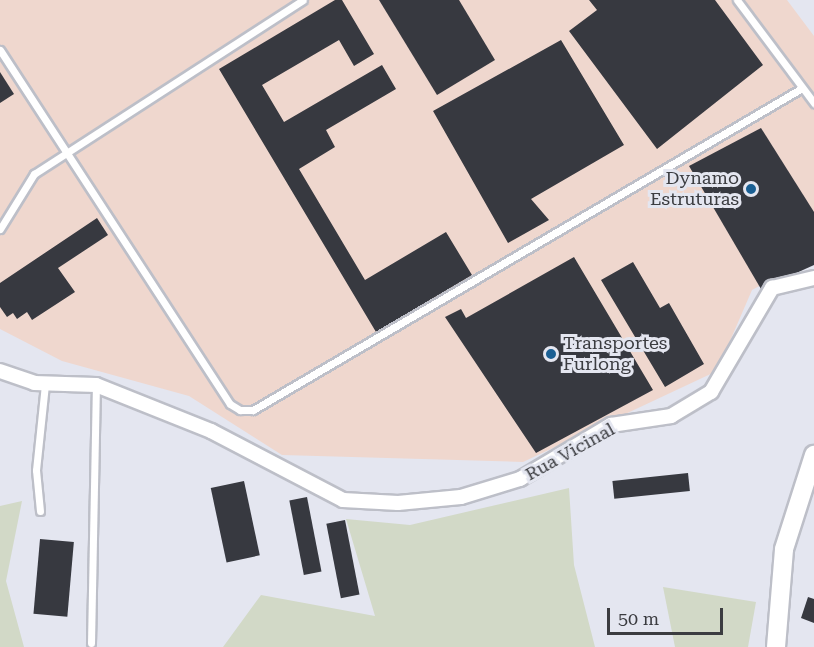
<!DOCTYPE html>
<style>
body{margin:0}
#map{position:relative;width:814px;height:647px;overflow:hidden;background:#e4e6f0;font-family:"Roboto Serif",serif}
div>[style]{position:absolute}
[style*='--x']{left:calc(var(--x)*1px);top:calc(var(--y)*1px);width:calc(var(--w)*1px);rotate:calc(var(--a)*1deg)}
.industrial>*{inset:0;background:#efd7ce}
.green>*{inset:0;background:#d2d9c7}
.building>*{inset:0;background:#373940;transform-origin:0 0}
.roads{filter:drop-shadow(2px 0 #bdbfc8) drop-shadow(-2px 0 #bdbfc8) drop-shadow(0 2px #bdbfc8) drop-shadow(0 -2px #bdbfc8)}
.service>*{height:7px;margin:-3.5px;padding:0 3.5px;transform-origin:3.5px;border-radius:3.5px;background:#fff}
.minor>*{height:14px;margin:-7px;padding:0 7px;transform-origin:7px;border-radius:7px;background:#fff}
.tertiary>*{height:18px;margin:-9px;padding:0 9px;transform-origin:9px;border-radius:9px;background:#fff}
.dots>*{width:16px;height:16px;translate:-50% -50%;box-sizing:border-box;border:3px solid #e4e6f0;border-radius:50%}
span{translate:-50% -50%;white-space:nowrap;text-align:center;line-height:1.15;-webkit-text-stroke:6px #e4e6f0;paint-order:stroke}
.poi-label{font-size:18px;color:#3b3c40}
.right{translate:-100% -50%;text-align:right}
.left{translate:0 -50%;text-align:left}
.street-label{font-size:18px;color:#3b3c40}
.scale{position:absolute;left:607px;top:608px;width:116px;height:27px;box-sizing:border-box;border:3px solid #3b3c40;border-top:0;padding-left:8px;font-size:18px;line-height:21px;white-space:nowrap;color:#3b3c40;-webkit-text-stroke:4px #e4e6f0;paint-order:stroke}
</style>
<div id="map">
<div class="industrial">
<i style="clip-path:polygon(0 0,787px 0,814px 36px,814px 264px,800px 264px,752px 290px,717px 371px,523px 462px,282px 455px,189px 396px,62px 361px,0 329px)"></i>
</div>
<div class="green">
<i style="clip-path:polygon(569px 488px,574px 565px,595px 647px,223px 647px,261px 595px,375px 616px,346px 519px,410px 525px)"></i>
<i style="clip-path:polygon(22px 501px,6px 581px,24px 647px,0 647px,0 506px)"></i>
<i style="clip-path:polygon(663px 587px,756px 602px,748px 647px,675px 647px)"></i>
</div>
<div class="building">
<i style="clip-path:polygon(335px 0,342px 0,374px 54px,354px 66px,339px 40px,262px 85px,284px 122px,382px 65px,396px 89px,326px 130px,335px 147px,299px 169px,365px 280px,446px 232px,472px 275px,376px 332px,219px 69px)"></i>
<i style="clip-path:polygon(379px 0,459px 0,495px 60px,437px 95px)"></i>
<i style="clip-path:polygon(589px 0,715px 0,763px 65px,657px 149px,569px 31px,597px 10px)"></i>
<i style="clip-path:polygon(561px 40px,624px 145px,531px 199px,549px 220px,508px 243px,433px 111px)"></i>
<i style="clip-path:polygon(0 72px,14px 94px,0 103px)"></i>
<i style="clip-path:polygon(761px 128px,814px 212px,814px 265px,761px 289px,689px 166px)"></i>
<i style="clip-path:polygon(97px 218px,108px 235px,58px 268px,75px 292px,32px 320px,27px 312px,17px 319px,13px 313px,7px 317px,0 307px,0 283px)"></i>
<i style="clip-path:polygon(574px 257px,653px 390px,536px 453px,445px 317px,461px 309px,466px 318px)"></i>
<i style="clip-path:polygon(633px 262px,660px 308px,669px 303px,704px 364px,665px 387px,601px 280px)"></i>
<i style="left:688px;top:473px;width:18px;height:76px;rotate:84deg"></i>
<i style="left:244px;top:481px;width:76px;height:34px;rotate:78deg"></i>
<i style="left:307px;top:497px;width:76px;height:18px;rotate:79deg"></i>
<i style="left:345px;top:520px;width:76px;height:19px;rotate:79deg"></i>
<i style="left:40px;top:539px;width:34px;height:75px;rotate:5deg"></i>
<i style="clip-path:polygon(808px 597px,814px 599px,814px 623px,801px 618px)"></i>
</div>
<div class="roads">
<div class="service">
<i style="--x:737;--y:0;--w:129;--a:53.2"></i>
<i style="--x:0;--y:50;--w:422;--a:57"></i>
<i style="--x:230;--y:404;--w:12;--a:31"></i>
<i style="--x:240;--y:410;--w:13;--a:0"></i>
<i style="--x:253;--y:410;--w:636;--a:-30.39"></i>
<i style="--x:0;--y:229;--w:65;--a:-58.3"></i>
<i style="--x:34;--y:174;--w:320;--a:-32.9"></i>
<i style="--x:40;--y:511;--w:41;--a:-95.6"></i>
<i style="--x:36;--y:470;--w:86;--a:-84"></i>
<i style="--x:91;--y:643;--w:258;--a:-88.9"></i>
</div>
<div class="minor">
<i style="--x:0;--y:371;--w:36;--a:19"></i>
<i style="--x:34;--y:383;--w:62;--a:1.8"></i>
<i style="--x:96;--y:385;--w:124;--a:21.8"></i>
<i style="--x:211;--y:431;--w:149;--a:27.6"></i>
<i style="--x:343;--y:500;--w:55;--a:3.1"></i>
<i style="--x:398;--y:503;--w:63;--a:-5.4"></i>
<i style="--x:461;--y:497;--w:62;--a:-17"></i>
<i style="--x:520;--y:479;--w:106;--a:-30.7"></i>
<i style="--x:611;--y:425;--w:61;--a:-8.5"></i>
<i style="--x:671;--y:416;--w:47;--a:-31"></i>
<i style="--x:711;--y:392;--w:121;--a:-59.6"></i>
<i style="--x:772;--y:288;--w:43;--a:-13.4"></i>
</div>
<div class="tertiary">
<i style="--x:776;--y:647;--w:98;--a:-85.3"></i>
<i style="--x:784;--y:549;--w:99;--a:-72.3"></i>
</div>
</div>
<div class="dots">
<i style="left:751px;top:189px;background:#1a5f93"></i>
<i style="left:551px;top:354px;background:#1a5f93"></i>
</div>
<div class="poi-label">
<span class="right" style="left:739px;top:189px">Dynamo<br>Estruturas</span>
<span class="left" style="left:563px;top:354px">Transportes<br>Furlong</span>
</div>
<div class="street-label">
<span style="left:570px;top:452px;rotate:-29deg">Rua Vicinal</span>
</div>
<div class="scale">50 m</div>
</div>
